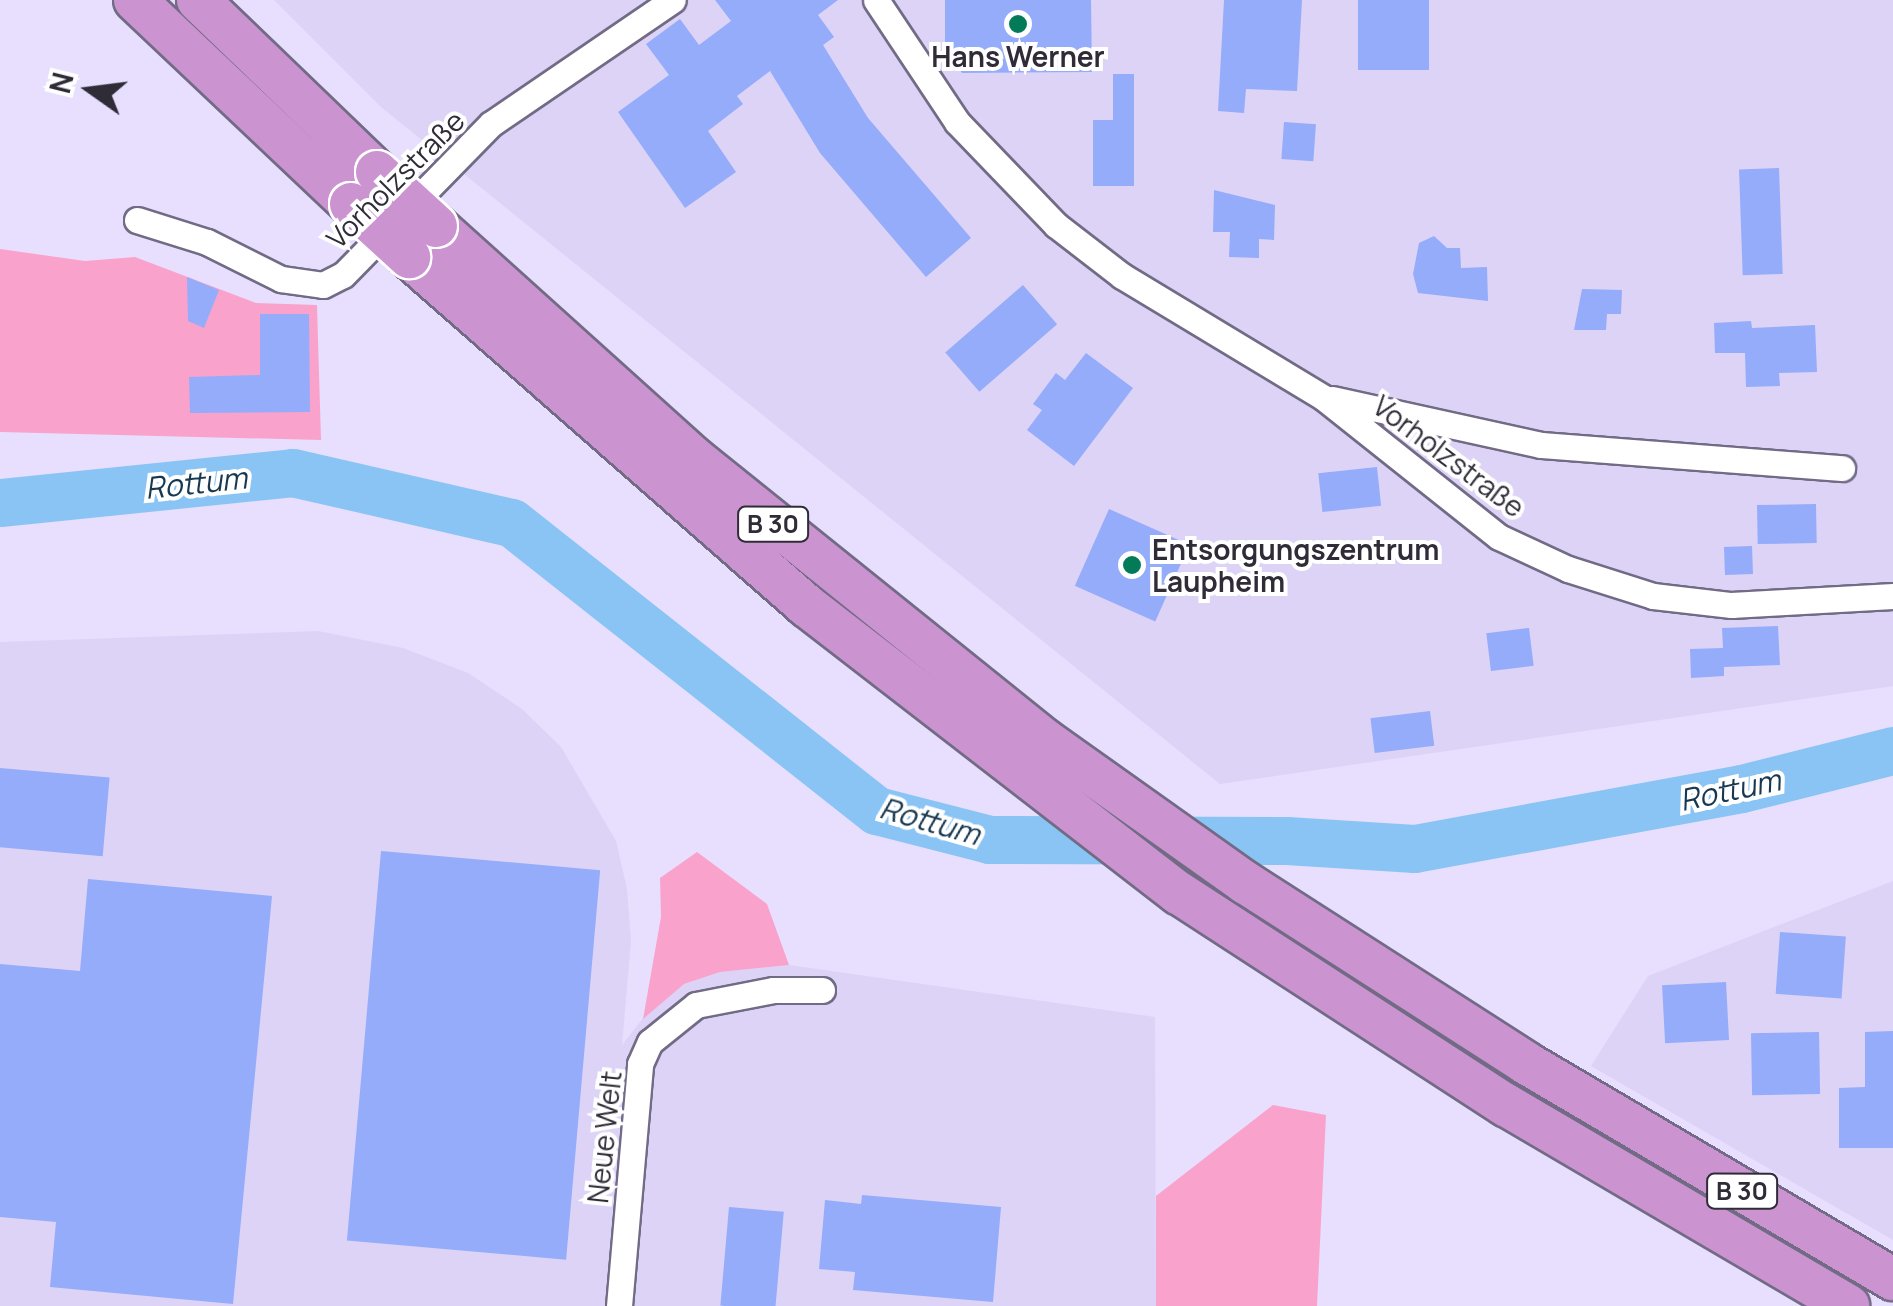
<!DOCTYPE html>
<meta charset="utf-8">
<style>
body{margin:0}
#map{position:relative;width:1893px;height:1306px;overflow:hidden;background:#e7dffd;font-family:Manrope,sans-serif}
div>[style]{position:absolute}
[style*='--x']{left:calc(var(--x)*1px);top:calc(var(--y)*1px);width:calc(var(--w)*1px);rotate:calc(var(--a)*1deg)}
.built>*{inset:0;background:#dcd3f7}
.green>*{inset:0;background:#f9a3cc}
.river>*{height:48px;margin:-24px;padding:0 24px;transform-origin:24px;border-radius:24px;background:#89c4f5}
.building>*{inset:0;background:#94acfa;transform-origin:0 0}
.roads{filter:drop-shadow(2px 0 #726b85) drop-shadow(-2px 0 #726b85) drop-shadow(0 2px #726b85) drop-shadow(0 -2px #726b85)}
.street>*{height:25px;margin:-12.5px;padding:0 12.5px;transform-origin:12.5px;border-radius:12.5px;background:#fff}
.highway>*{height:42px;margin:-21px;padding:0 21px;transform-origin:21px;border-radius:21px;background:#cb94d1}
.bridges{filter:drop-shadow(2px 0 #fff) drop-shadow(-2px 0 #fff) drop-shadow(0 2px #fff) drop-shadow(0 -2px #fff)}
.highway-bridge>*{height:42px;margin:-21px;padding:0 21px;transform-origin:21px;border-radius:21px;background:#cb94d1}
.dots>*{width:28px;height:28px;translate:-50% -50%;box-sizing:border-box;border:5px solid #fff;border-radius:50%}
span{translate:-50% -50%;white-space:nowrap;text-align:center;line-height:1.15;-webkit-text-stroke:8px #fff;paint-order:stroke}
.shield-label span{padding:2px 8px;background:#fff;border:2px solid;border-radius:8px;-webkit-text-stroke-width:0}
.shield-label{font-size:25px;color:#2f2c38;font-weight:700}
.poi-label{font-size:28px;color:#2f2c38;font-weight:700}
.left{translate:0 -50%;text-align:left}
.street-label{font-size:28px;color:#2f2c38}
.water-label{font-size:30px;color:#183851;font-style:italic}
.north{position:absolute;left:40px;top:40px;width:100px;height:100px;-webkit-text-stroke:8px #fff;paint-order:stroke;rotate:284deg;font-size:28px;font-weight:700;line-height:40px;text-align:center;color:#2f2c38}
.north::after{content:'';display:block;margin:auto;width:35px;height:45px;background:#2f2c38;clip-path:polygon(50% 0,100% 100%,50% 72%,0 100%)}
</style>
<div id="map">
<div class="built">
<i style="clip-path:polygon(274px 0,1893px 0,1893px 686px,1220px 784px,381px 107px)"></i>
<i style="clip-path:polygon(318px 631px,403px 648px,468px 673px,522px 709px,561px 747px,616px 841px,627px 889px,631px 941px,622px 1045px,655px 1003px,684px 984px,720px 972px,789px 965px,1155px 1017px,1156px 1306px,0 1306px,0 642px)"></i>
<i style="clip-path:polygon(1893px 881px,1893px 1240px,1591px 1066px,1648px 976px)"></i>
</div>
<div class="green">
<i style="clip-path:polygon(0 249px,85px 261px,135px 257px,256px 303px,317px 305px,321px 440px,0 432px)"></i>
<i style="clip-path:polygon(697px 852px,767px 904px,789px 965px,720px 972px,684px 984px,643px 1019px,661px 917px,660px 878px)"></i>
<i style="clip-path:polygon(1273px 1105px,1326px 1115px,1317px 1306px,1156px 1306px,1156px 1196px)"></i>
</div>
<div class="river">
<i style="--x:0;--y:503;--w:295;--a:-5.8"></i>
<i style="--x:293;--y:473;--w:225;--a:12.9"></i>
<i style="--x:512;--y:523;--w:465;--a:38.3"></i>
<i style="--x:877;--y:811;--w:117;--a:14.4"></i>
<i style="--x:990;--y:840;--w:297;--a:0.2"></i>
<i style="--x:1287;--y:841;--w:128;--a:3.6"></i>
<i style="--x:1415;--y:849;--w:332;--a:-10.4"></i>
<i style="--x:1742;--y:789;--w:156;--a:-14.1"></i>
</div>
<div class="building">
<i style="clip-path:polygon(715px 0,838px 0,818px 15px,834px 37px,823px 45px,868px 118px,971px 238px,926px 277px,820px 153px,770px 71px,737px 96px,743px 104px,708px 131px,736px 172px,685px 208px,618px 112px,669px 75px,646px 44px,680px 19px,699px 45px,731px 21px)"></i>
<i style="clip-path:polygon(945px 0,1091px 0,1092px 72px,962px 73px,945px 47px)"></i>
<i style="clip-path:polygon(1224px 0,1302px 0,1297px 91px,1246px 89px,1244px 113px,1218px 111px)"></i>
<i style="left:1358px;top:0;width:71px;height:70px"></i>
<i style="clip-path:polygon(1113px 74px,1134px 74px,1134px 186px,1093px 186px,1093px 120px,1113px 120px)"></i>
<i style="left:1284px;top:122px;width:32px;height:37px;rotate:4deg"></i>
<i style="left:1779px;top:168px;width:106px;height:40px;rotate:88deg"></i>
<i style="clip-path:polygon(1214px 190px,1275px 205px,1274px 240px,1259px 239px,1259px 258px,1229px 257px,1230px 232px,1213px 232px)"></i>
<i style="clip-path:polygon(1434px 236px,1447px 248px,1460px 248px,1461px 268px,1487px 267px,1488px 301px,1418px 293px,1413px 274px,1419px 243px)"></i>
<i style="clip-path:polygon(187px 277px,219px 290px,204px 328px,188px 321px)"></i>
<i style="left:1023px;top:285px;width:52px;height:103px;rotate:49deg"></i>
<i style="clip-path:polygon(1582px 289px,1622px 290px,1621px 314px,1607px 314px,1606px 330px,1574px 330px)"></i>
<i style="clip-path:polygon(260px 314px,309px 314px,310px 412px,190px 413px,189px 377px,260px 375px)"></i>
<i style="clip-path:polygon(1751px 321px,1752px 328px,1815px 325px,1817px 372px,1779px 373px,1780px 386px,1746px 387px,1745px 353px,1715px 353px,1714px 323px)"></i>
<i style="clip-path:polygon(1086px 353px,1133px 388px,1074px 466px,1027px 430px,1042px 410px,1033px 404px,1056px 373px,1065px 380px)"></i>
<i style="left:1377px;top:467px;width:39px;height:59px;rotate:84deg"></i>
<i style="left:1816px;top:504px;width:39px;height:59px;rotate:89deg"></i>
<i style="left:1109px;top:509px;width:88px;height:84px;rotate:24deg"></i>
<i style="left:1752px;top:546px;width:28px;height:28px;rotate:88deg"></i>
<i style="clip-path:polygon(1778px 626px,1780px 665px,1724px 667px,1724px 676px,1691px 678px,1690px 649px,1723px 648px,1722px 628px)"></i>
<i style="left:1529px;top:628px;width:38px;height:43px;rotate:83deg"></i>
<i style="left:1430px;top:711px;width:35px;height:60px;rotate:83deg"></i>
<i style="left:0;top:768px;width:110px;height:79px;rotate:5deg"></i>
<i style="left:381px;top:851px;width:220px;height:391px;rotate:5deg"></i>
<i style="clip-path:polygon(88px 879px,272px 896px,233px 1304px,50px 1287px,56px 1222px,0 1217px,0 964px,80px 971px)"></i>
<i style="left:1780px;top:932px;width:66px;height:62px;rotate:4deg"></i>
<i style="left:1726px;top:982px;width:58px;height:64px;rotate:87deg"></i>
<i style="clip-path:polygon(1893px 1031px,1893px 1148px,1839px 1148px,1839px 1088px,1865px 1087px,1865px 1032px)"></i>
<i style="left:1819px;top:1032px;width:62px;height:68px;rotate:89deg"></i>
<i style="clip-path:polygon(862px 1195px,1001px 1207px,993px 1302px,853px 1290px,855px 1272px,819px 1269px,825px 1200px,861px 1204px)"></i>
<i style="left:729px;top:1207px;width:55px;height:99px;rotate:5deg"></i>
</div>
<div class="roads">
<div class="street">
<i style="--x:876;--y:0;--w:146;--a:56.4"></i>
<i style="--x:957;--y:122;--w:143;--a:46.1"></i>
<i style="--x:1056;--y:225;--w:83;--a:37.7"></i>
<i style="--x:1122;--y:276;--w:236;--a:31.1"></i>
<i style="--x:1324;--y:398;--w:223;--a:38.5"></i>
<i style="--x:1499;--y:537;--w:76;--a:24.9"></i>
<i style="--x:1568;--y:569;--w:89;--a:17.6"></i>
<i style="--x:1653;--y:596;--w:79;--a:6.6"></i>
<i style="--x:1731;--y:605;--w:162;--a:-3.2"></i>
<i style="--x:137;--y:220;--w:73;--a:17.4"></i>
<i style="--x:207;--y:242;--w:83;--a:26.6"></i>
<i style="--x:281;--y:279;--w:42;--a:8.1"></i>
<i style="--x:323;--y:285;--w:22;--a:-27"></i>
<i style="--x:343;--y:275;--w:211;--a:-45.6"></i>
<i style="--x:491;--y:124;--w:220;--a:-34.3"></i>
<i style="--x:1332;--y:399;--w:214;--a:12.4"></i>
<i style="--x:1541;--y:445;--w:302;--a:4.4"></i>
<i style="--x:619;--y:1306;--w:243;--a:-85"></i>
<i style="--x:640;--y:1064;--w:24;--a:-66"></i>
<i style="--x:650;--y:1042;--w:59;--a:-38.8"></i>
<i style="--x:696;--y:1005;--w:78;--a:-11"></i>
<i style="--x:773;--y:990;--w:49;--a:0"></i>
</div>
<div class="highway">
<i style="--x:135;--y:0;--w:297;--a:43.4"></i>
<i style="--x:198;--y:0;--w:248;--a:43.9"></i>
<i style="--x:436;--y:226;--w:348;--a:42"></i>
<i style="--x:695;--y:459;--w:450;--a:38.8"></i>
<i style="--x:1046;--y:741;--w:245;--a:35.4"></i>
<i style="--x:1246;--y:883;--w:333;--a:32.7"></i>
<i style="--x:1526;--y:1063;--w:426;--a:30.5"></i>
<i style="--x:409;--y:257;--w:529;--a:41.25"></i>
<i style="--x:807;--y:606;--w:470;--a:37.7"></i>
<i style="--x:1179;--y:893;--w:390;--a:33"></i>
<i style="--x:1506;--y:1105;--w:397;--a:30.4"></i>
</div>
</div>
<div class="bridges">
<div class="highway-bridge">
<i style="--x:377;--y:172;--w:80;--a:42.5"></i>
<i style="--x:351;--y:204;--w:79;--a:42.4"></i>
</div>
</div>
<div class="dots">
<i style="left:1018px;top:24px;background:#047b58"></i>
<i style="left:1132px;top:565px;background:#047b58"></i>
</div>
<div class="shield-label">
<span style="left:773px;top:524px">B 30</span>
<span style="left:1742px;top:1191px">B 30</span>
</div>
<div class="poi-label">
<span style="left:1018px;top:56px">Hans Werner</span>
<span class="left" style="left:1152px;top:565px">Entsorgungszentrum<br>Laupheim</span>
</div>
<div class="street-label">
<span style="left:395px;top:179px;rotate:-45deg">Vorholzstraße</span>
<span style="left:1449px;top:456px;rotate:37deg">Vorholzstraße</span>
<span style="left:604px;top:1137px;rotate:-84deg">Neue Welt</span>
</div>
<div class="water-label">
<span style="left:196px;top:483px;rotate:-6deg">Rottum</span>
<span style="left:1730px;top:790px;rotate:-12deg">Rottum</span>
<span style="left:930px;top:821px;rotate:16deg">Rottum</span>
</div>
<div class="north">N</div>
</div>
